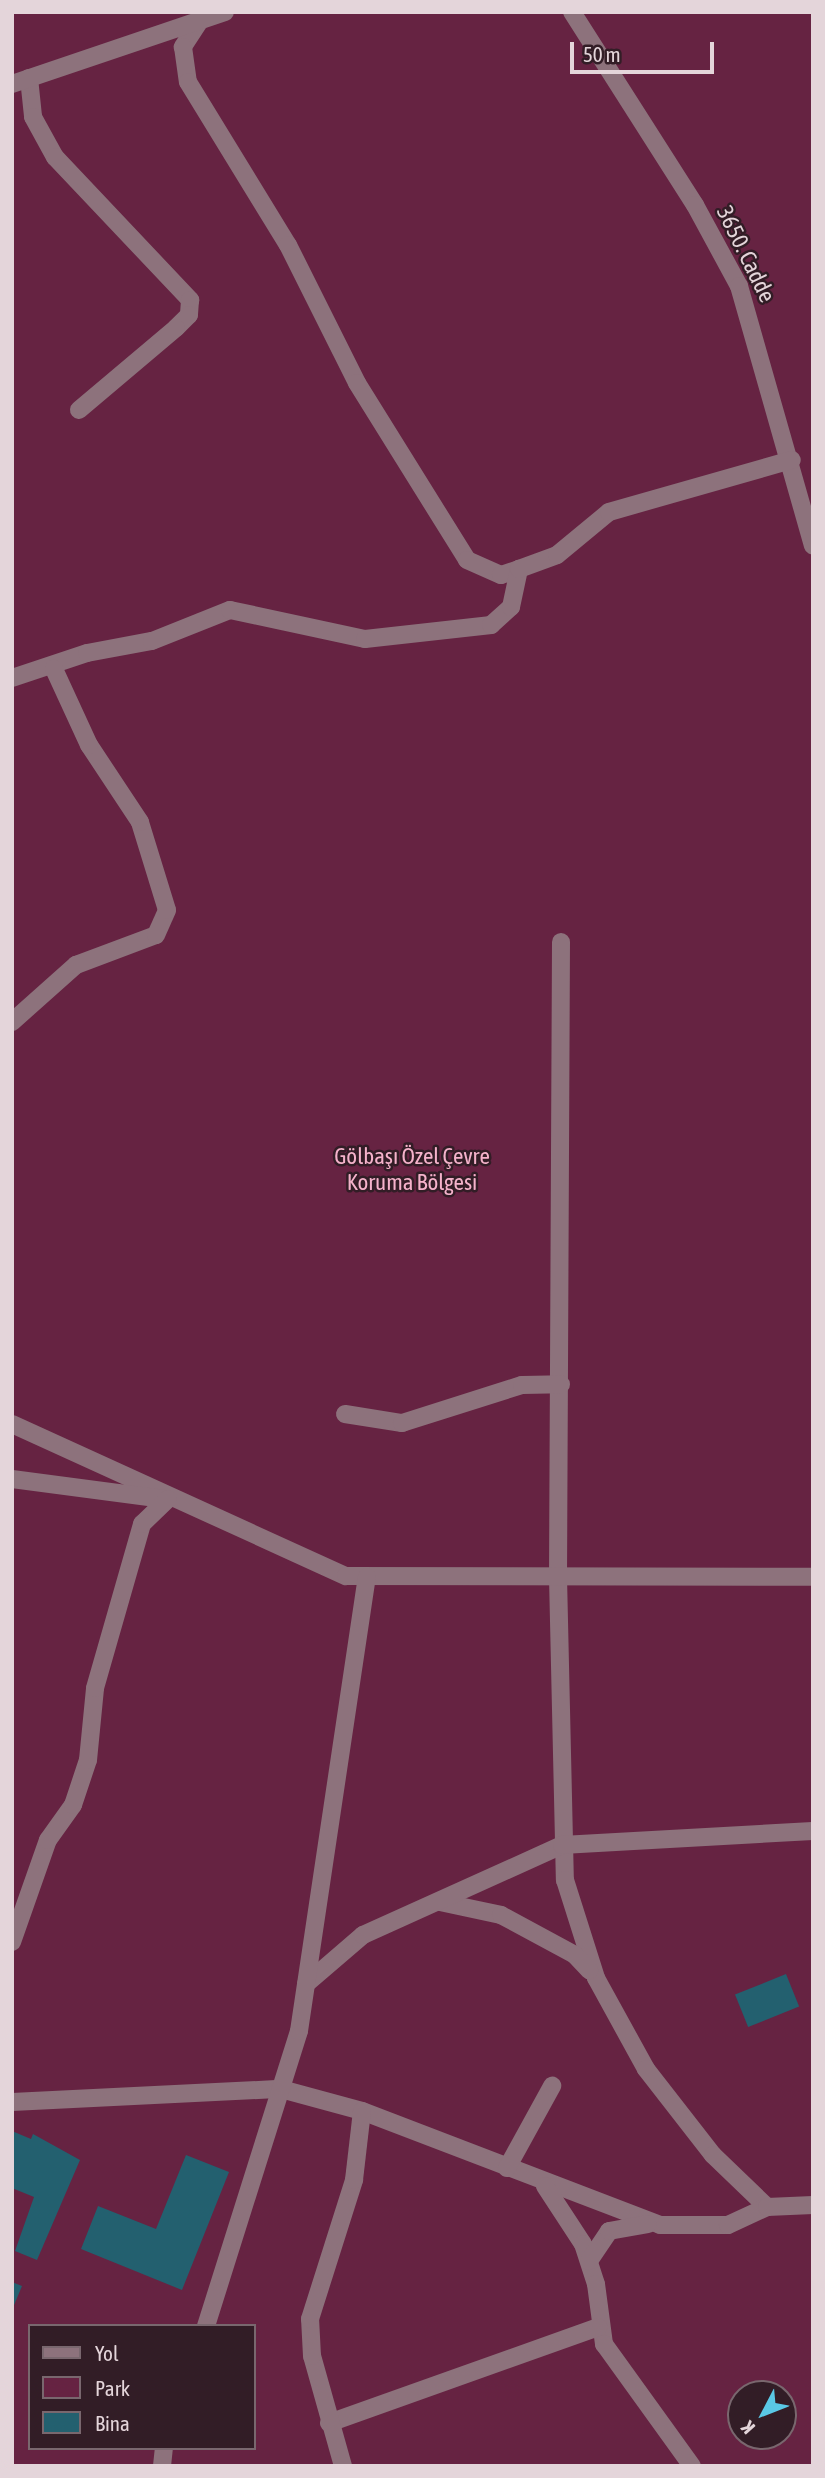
<!DOCTYPE html>
<meta charset="utf-8">
<style>
body{margin:0}
#map{position:relative;width:825px;height:2478px;overflow:hidden;background:#3d2730;font-family:"Asap Condensed",sans-serif}
div>[style]{position:absolute}
[style*='--x']{left:calc(var(--x)*1px);top:calc(var(--y)*1px);width:calc(var(--w)*1px);rotate:calc(var(--a)*1deg)}
.green>*{inset:0;background:#662342}
.building>*{inset:0;background:#23606f;transform-origin:0 0}
.minor>*{height:18px;margin:-9px;padding:0 9px;transform-origin:9px;border-radius:9px;background:#8d727c}
span{translate:-50% -50%;white-space:nowrap;text-align:center;line-height:1.15;-webkit-text-stroke:5px #321d26;paint-order:stroke}
.street-label{font-size:23px;color:#e4d5da}
.park-label{font-size:23px;color:#f5b2cb}
.frame{position:absolute;inset:0;border:14px solid #e4d5da;pointer-events:none}
.legend{position:absolute;left:28px;top:2324px;width:228px;height:126px;box-sizing:border-box;background:#321d26;border:2px solid #79676e;margin:0;padding:9px 12px;list-style:none;font-size:21px;color:#e4d5da}
.legend li{display:flex;align-items:center;gap:14px;height:35px}
.legend b{width:35px;border:2px solid #79676e}
.north{position:absolute;left:727px;top:2380px;width:70px;height:70px;box-sizing:border-box;background:#321d26;border:2px solid #79676e;border-radius:50%;rotate:228deg;font-size:19px;font-weight:700;line-height:28px;text-align:center;color:#e4d5da}
.north::after{content:'';display:block;margin:auto;width:24px;height:32px;background:#5ac8e5;clip-path:polygon(50% 0,100% 100%,50% 72%,0 100%)}
.scale{position:absolute;left:570px;top:42px;width:144px;height:32px;box-sizing:border-box;border:4px solid #e4d5da;border-top:0;padding-left:9px;font-size:21px;line-height:24px;white-space:nowrap;color:#e4d5da;-webkit-text-stroke:5px #321d26;paint-order:stroke}
</style>
<div id="map">
<div class="green">
<i style="clip-path:polygon(evenodd,12px 12px,813px 12px,813px 2466px,12px 2466px,12px 12px,30px 2326px,254px 2326px,254px 2448px,30px 2448px,30px 2326px,12px 12px,741px 2394px,783px 2394px,783px 2436px,741px 2436px,741px 2394px)"></i>
</div>
<div class="building">
<i style="left:786px;top:1974px;width:35px;height:55px;rotate:68deg"></i>
<i style="clip-path:polygon(12px 2131px,31px 2139px,33px 2134px,80px 2160px,37px 2260px,15px 2251px,34px 2197px,12px 2188px)"></i>
<i style="clip-path:polygon(186px 2155px,229px 2172px,182px 2290px,81px 2249px,98px 2206px,156px 2229px)"></i>
<i style="clip-path:polygon(12px 2282px,22px 2286px,12px 2310px)"></i>
</div>
<div class="minor">
<i style="--x:572;--y:12;--w:229;--a:57.5"></i>
<i style="--x:695;--y:205;--w:92;--a:61.5"></i>
<i style="--x:739;--y:286;--w:270;--a:74.1"></i>
<i style="--x:199;--y:22;--w:30;--a:123"></i>
<i style="--x:183;--y:47;--w:35;--a:82"></i>
<i style="--x:188;--y:82;--w:191;--a:58.5"></i>
<i style="--x:288;--y:245;--w:154;--a:63.4"></i>
<i style="--x:357;--y:383;--w:208;--a:58.1"></i>
<i style="--x:467;--y:560;--w:37;--a:24"></i>
<i style="--x:501;--y:575;--w:19;--a:-18"></i>
<i style="--x:29;--y:78;--w:39;--a:84"></i>
<i style="--x:33;--y:117;--w:46;--a:61.2"></i>
<i style="--x:55;--y:157;--w:197;--a:46.6"></i>
<i style="--x:190;--y:300;--w:15;--a:94"></i>
<i style="--x:189;--y:315;--w:18;--a:135"></i>
<i style="--x:176;--y:328;--w:127;--a:139.8"></i>
<i style="--x:12;--y:84;--w:225;--a:-18.7"></i>
<i style="--x:12;--y:678;--w:79;--a:-18.4"></i>
<i style="--x:87;--y:653;--w:66;--a:-10.5"></i>
<i style="--x:152;--y:641;--w:84;--a:-21.7"></i>
<i style="--x:230;--y:610;--w:138;--a:12.1"></i>
<i style="--x:365;--y:639;--w:127;--a:-6.3"></i>
<i style="--x:491;--y:625;--w:27;--a:-42"></i>
<i style="--x:511;--y:607;--w:39;--a:-78"></i>
<i style="--x:519;--y:569;--w:40;--a:-20.2"></i>
<i style="--x:557;--y:555;--w:67;--a:-39.6"></i>
<i style="--x:609;--y:512;--w:190;--a:-15.9"></i>
<i style="--x:561;--y:942;--w:635;--a:90.27"></i>
<i style="--x:558;--y:1577;--w:303;--a:88.7"></i>
<i style="--x:565;--y:1880;--w:103;--a:72.4"></i>
<i style="--x:596;--y:1978;--w:104;--a:61.2"></i>
<i style="--x:646;--y:2069;--w:109;--a:52.1"></i>
<i style="--x:713;--y:2155;--w:75;--a:43.9"></i>
<i style="--x:12;--y:1022;--w:86;--a:-41.7"></i>
<i style="--x:76;--y:965;--w:85;--a:-20.6"></i>
<i style="--x:156;--y:935;--w:27;--a:-66"></i>
<i style="--x:167;--y:910;--w:92;--a:-107.1"></i>
<i style="--x:140;--y:822;--w:92;--a:-123.5"></i>
<i style="--x:89;--y:745;--w:84;--a:-114.7"></i>
<i style="--x:345;--y:1414;--w:58;--a:9"></i>
<i style="--x:402;--y:1423;--w:126;--a:-17.6"></i>
<i style="--x:522;--y:1385;--w:39;--a:-1"></i>
<i style="--x:12;--y:1424;--w:367;--a:24.5"></i>
<i style="--x:346;--y:1576;--w:467;--a:0.1"></i>
<i style="--x:12;--y:1479;--w:153;--a:7.5"></i>
<i style="--x:440;--y:1902;--w:62;--a:12"></i>
<i style="--x:501;--y:1915;--w:84;--a:28.4"></i>
<i style="--x:575;--y:1955;--w:21;--a:47"></i>
<i style="--x:12;--y:1942;--w:108;--a:-70.6"></i>
<i style="--x:48;--y:1840;--w:43;--a:-54.5"></i>
<i style="--x:73;--y:1805;--w:47;--a:-71.6"></i>
<i style="--x:88;--y:1760;--w:72;--a:-84.4"></i>
<i style="--x:95;--y:1688;--w:171;--a:-74"></i>
<i style="--x:142;--y:1524;--w:36;--a:-44"></i>
<i style="--x:306;--y:1984;--w:75;--a:-40.7"></i>
<i style="--x:363;--y:1935;--w:218;--a:-24.3"></i>
<i style="--x:562;--y:1845;--w:251;--a:-3.2"></i>
<i style="--x:12;--y:2102;--w:269;--a:-2.8"></i>
<i style="--x:281;--y:2089;--w:84;--a:15.2"></i>
<i style="--x:362;--y:2111;--w:319;--a:20.9"></i>
<i style="--x:660;--y:2225;--w:68;--a:0"></i>
<i style="--x:728;--y:2225;--w:43;--a:-24.8"></i>
<i style="--x:767;--y:2207;--w:46;--a:-2.5"></i>
<i style="--x:507;--y:2168;--w:94;--a:-61.2"></i>
<i style="--x:545;--y:2186;--w:69;--a:56.8"></i>
<i style="--x:583;--y:2244;--w:42;--a:72"></i>
<i style="--x:596;--y:2284;--w:61;--a:82.4"></i>
<i style="--x:604;--y:2344;--w:150;--a:54.2"></i>
<i style="--x:589;--y:2261;--w:36;--a:-56"></i>
<i style="--x:609;--y:2231;--w:39;--a:-10"></i>
<i style="--x:206;--y:2326;--w:309;--a:-72.5"></i>
<i style="--x:299;--y:2031;--w:459;--a:-81.5"></i>
<i style="--x:329;--y:2423;--w:286;--a:-19.6"></i>
<i style="--x:162;--y:2466;--w:18;--a:-84"></i>
<i style="--x:343;--y:2466;--w:114;--a:-105.7"></i>
<i style="--x:312;--y:2356;--w:37;--a:-93"></i>
<i style="--x:310;--y:2319;--w:146;--a:-72.4"></i>
<i style="--x:354;--y:2180;--w:69;--a:-83.4"></i>
</div>
<div class="street-label">
<span style="left:746px;top:254px;rotate:64deg">3650. Cadde</span>
</div>
<div class="park-label">
<span style="left:412px;top:1169px">Gölbaşı Özel Çevre<br>Koruma Bölgesi</span>
</div>
<div class="frame"></div>
<ul class="legend">
<li><b style="height:9px;background:#8d727c"></b>Yol</li>
<li><b style="height:19px;background:#662342"></b>Park</li>
<li><b style="height:19px;background:#23606f"></b>Bina</li>
</ul>
<div class="north">K</div>
<div class="scale">50 m</div>
</div>
